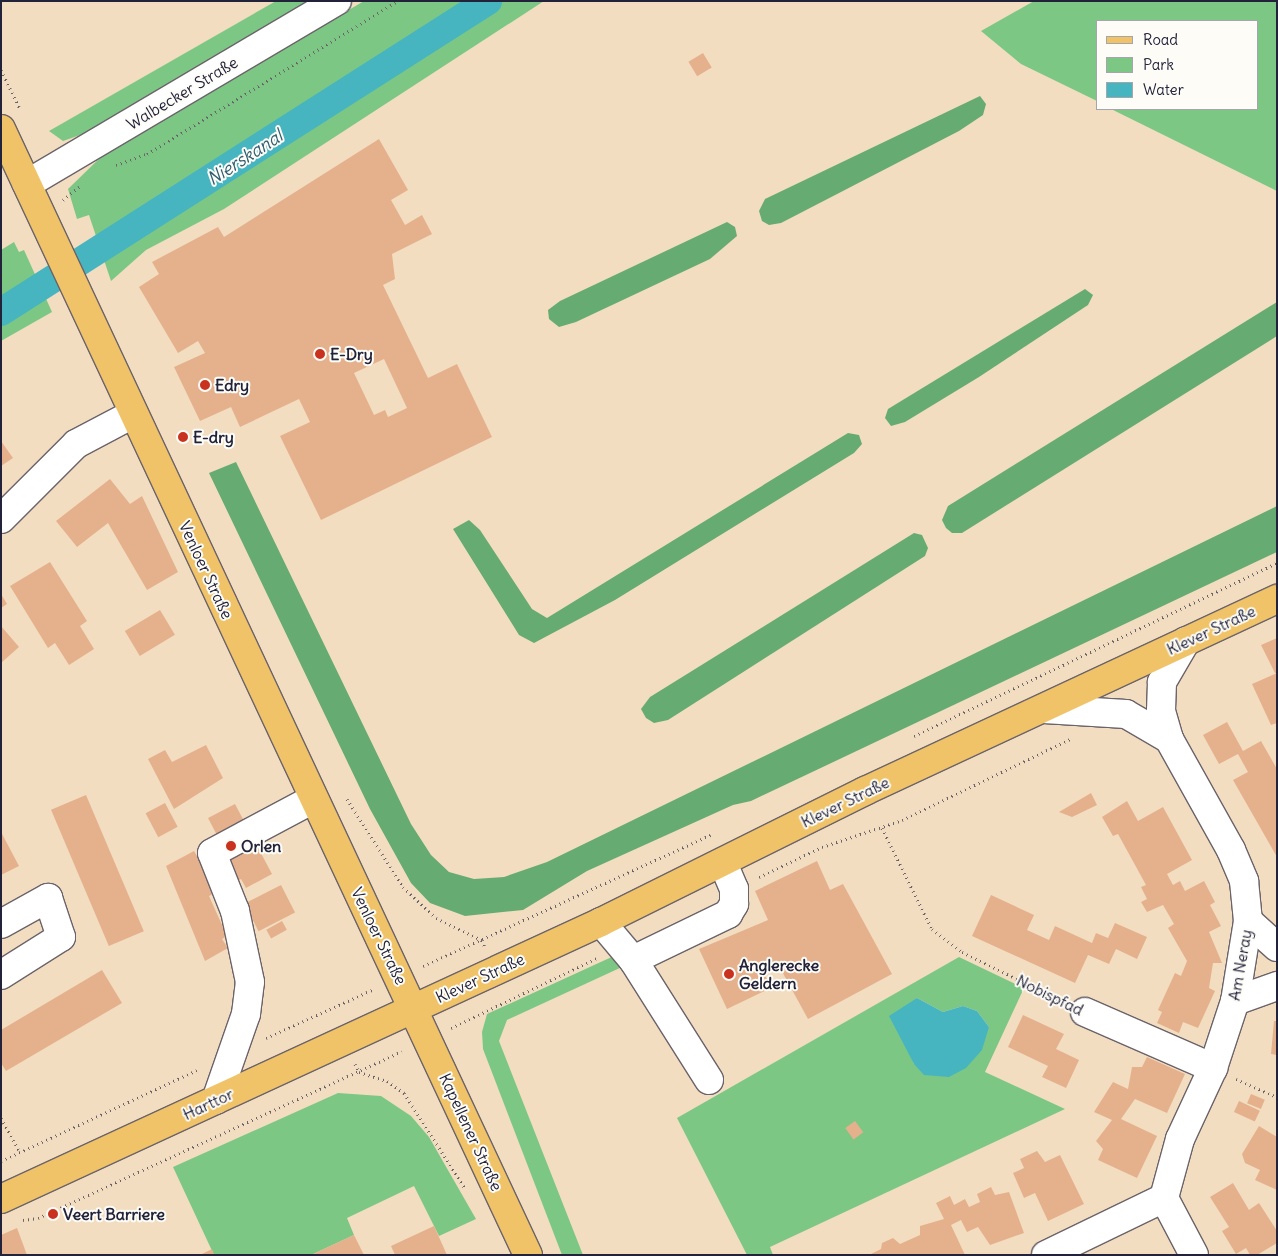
<!DOCTYPE html>
<meta charset="utf-8">
<style>
body{margin:0}
#map{position:relative;width:1278px;height:1256px;overflow:hidden;background:#f3ddc0;font-family:Delius,sans-serif}
div>[style]{position:absolute}
[style*='--x']{left:calc(var(--x)*1px);top:calc(var(--y)*1px);width:calc(var(--w)*1px);rotate:calc(var(--a)*1deg)}
.green>*{inset:0;background:#7dc785}
.forest>*{inset:0;background:#66ac72}
.water>*{inset:0;background:#46b5c0}
.canal>*{height:28px;margin:-14px;padding:0 14px;transform-origin:14px;border-radius:14px;background:#46b5c0}
.building>*{inset:0;background:#e5b18c;transform-origin:0 0}
.path>*{height:3px;margin-top:-1.5px;transform-origin:0;background:repeating-linear-gradient(90deg,#6b636a 0 1px,transparent 0 5px)}
.roads{filter:drop-shadow(1px 0 #6b636a) drop-shadow(-1px 0 #6b636a) drop-shadow(0 1px #6b636a) drop-shadow(0 -1px #6b636a)}
.minor>*{height:28px;margin:-14px;padding:0 14px;transform-origin:14px;border-radius:14px;background:#fff}
.major>*{height:28px;margin:-14px;padding:0 14px;transform-origin:14px;border-radius:14px;background:#f0c369}
.dots>*{width:14px;height:14px;translate:-50% -50%;box-sizing:border-box;border:2px solid #fdfcf7;border-radius:50%}
span{translate:-50% -50%;white-space:nowrap;text-align:center;line-height:1.15;-webkit-text-stroke:4px #fdfcf7;paint-order:stroke}
.street-label{font-size:16px;color:#22223b}
.poi-label{font-size:16px;color:#22223b;font-weight:700}
.left{translate:0 -50%;text-align:left}
.water-label{font-size:18px;color:#305d70;font-style:italic}
.frame{position:absolute;inset:0;border:2px solid #22223b;pointer-events:none}
.legend{position:absolute;left:1096px;top:20px;width:162px;height:90px;box-sizing:border-box;background:#fdfcf7;border:1px solid #a5a5ac;margin:0;padding:6px 9px;list-style:none;font-size:15px;color:#22223b}
.legend li{display:flex;align-items:center;gap:10px;height:25px}
.legend b{width:25px;border:1px solid #a5a5ac}
</style>
<div id="map">
<div class="green">
<i style="clip-path:polygon(276px 1px,311px 1px,86px 133px,63px 141px,49px 131px)"></i>
<i style="clip-path:polygon(364px 1px,544px 1px,224px 209px,146px 250px,111px 281px,89px 215px,77px 219px,68px 189px,104px 154px)"></i>
<i style="clip-path:polygon(1034px 1px,1277px 1px,1277px 191px,1111px 109px,1257px 109px,1257px 21px,1097px 21px,1097px 101px,1021px 64px,981px 31px)"></i>
<i style="clip-path:polygon(14px 242px,19px 252px,24px 250px,52px 312px,1px 341px,1px 250px)"></i>
<i style="clip-path:polygon(616px 955px,622px 967px,507px 1020px,499px 1041px,583px 1255px,562px 1255px,483px 1049px,482px 1032px,487px 1014px)"></i>
<i style="clip-path:polygon(evenodd,959px 957px,1024px 988px,985px 1072px,1065px 1109px,770px 1247px,773px 1255px,747px 1255px,677px 1118px,959px 957px,917px 998px,943px 1012px,963px 1006px,977px 1011px,989px 1027px,914px 1064px,903px 1036px,917px 998px)"></i>
<i style="clip-path:polygon(338px 1093px,381px 1096px,411px 1116px,429px 1137px,476px 1219px,439px 1236px,414px 1186px,347px 1218px,354px 1235px,311px 1255px,214px 1255px,173px 1167px)"></i>
</div>
<div class="forest">
<i style="clip-path:polygon(980px 96px,986px 104px,983px 115px,959px 131px,781px 223px,769px 225px,762px 221px,759px 211px,765px 199px)"></i>
<i style="clip-path:polygon(727px 222px,735px 227px,737px 236px,710px 259px,576px 322px,559px 327px,549px 319px,548px 310px,560px 301px)"></i>
<i style="clip-path:polygon(1085px 289px,1093px 295px,1088px 305px,979px 377px,905px 422px,891px 426px,885px 418px,888px 409px)"></i>
<i style="clip-path:polygon(1277px 302px,1277px 336px,962px 533px,952px 533px,946px 528px,942px 520px,948px 506px)"></i>
<i style="clip-path:polygon(848px 433px,859px 435px,862px 444px,854px 453px,615px 600px,534px 643px,519px 635px,453px 529px,469px 520px,480px 530px,532px 609px,547px 618px)"></i>
<i style="clip-path:polygon(236px 462px,411px 824px,431px 855px,449px 872px,474px 879px,504px 877px,547px 862px,1277px 506px,1277px 552px,751px 801px,733px 805px,587px 871px,523px 910px,465px 916px,430px 903px,411px 883px,370px 809px,209px 473px)"></i>
<i style="clip-path:polygon(914px 533px,922px 535px,928px 548px,925px 556px,668px 720px,654px 723px,646px 718px,641px 709px,650px 697px)"></i>
</div>
<div class="water">
<i style="clip-path:polygon(917px 998px,943px 1012px,963px 1006px,977px 1011px,989px 1027px,982px 1050px,966px 1068px,949px 1077px,924px 1075px,914px 1064px,889px 1016px)"></i>
</div>
<div class="canal">
<i style="--x:1;--y:312;--w:578;--a:-32.56"></i>
</div>
<div class="building">
<i style="left:703px;top:53px;width:17px;height:17px;rotate:59deg"></i>
<i style="clip-path:polygon(evenodd,379px 139px,408px 190px,391px 200px,405px 225px,422px 215px,432px 234px,392px 254px,395px 279px,383px 285px,428px 378px,457px 364px,492px 437px,321px 520px,280px 436px,310px 422px,299px 399px,240px 427px,231px 407px,200px 421px,174px 367px,205px 353px,198px 341px,178px 353px,139px 287px,159px 274px,152px 262px,218px 227px,224px 237px,379px 139px,384px 359px,407px 408px,388px 417px,385px 410px,374px 415px,354px 373px,384px 359px)"></i>
<i style="clip-path:polygon(1px 441px,13px 458px,1px 466px)"></i>
<i style="clip-path:polygon(110px 479px,130px 504px,142px 496px,178px 572px,147px 590px,108px 523px,77px 547px,56px 521px)"></i>
<i style="clip-path:polygon(50px 562px,87px 621px,80px 626px,94px 649px,69px 665px,55px 643px,48px 648px,10px 586px)"></i>
<i style="clip-path:polygon(1px 594px,7px 604px,1px 608px)"></i>
<i style="left:160px;top:610px;width:29px;height:41px;rotate:59deg"></i>
<i style="clip-path:polygon(1px 626px,19px 647px,1px 663px)"></i>
<i style="clip-path:polygon(1277px 638px,1277px 673px,1275px 673px,1261px 645px)"></i>
<i style="clip-path:polygon(1277px 673px,1277px 723px,1271px 725px,1252px 684px)"></i>
<i style="clip-path:polygon(1227px 722px,1243px 751px,1261px 741px,1277px 769px,1277px 857px,1233px 780px,1248px 772px,1238px 754px,1219px 764px,1203px 735px)"></i>
<i style="clip-path:polygon(206px 745px,223px 778px,174px 809px,148px 759px,165px 750px,172px 762px)"></i>
<i style="clip-path:polygon(1091px 793px,1097px 805px,1072px 817px,1059px 812px)"></i>
<i style="left:86px;top:795px;width:148px;height:38px;rotate:67deg"></i>
<i style="clip-path:polygon(1127px 801px,1138px 821px,1163px 807px,1192px 860px,1167px 874px,1173px 885px,1180px 881px,1185px 891px,1204px 881px,1215px 902px,1210px 905px,1221px 926px,1209px 932px,1222px 963px,1213px 963px,1209px 988px,1215px 991px,1198px 1028px,1183px 1022px,1179px 1033px,1157px 1023px,1162px 1012px,1158px 1010px,1175px 973px,1181px 976px,1187px 961px,1168px 928px,1174px 924px,1163px 905px,1147px 912px,1141px 902px,1147px 899px,1141px 887px,1146px 885px,1118px 834px,1113px 836px,1102px 817px)"></i>
<i style="left:165px;top:803px;width:27px;height:22px;rotate:62deg"></i>
<i style="clip-path:polygon(235px 804px,272px 874px,246px 888px,241px 879px,209px 896px,227px 936px,222px 939px,228px 948px,205px 961px,166px 866px,194px 851px,209px 876px,232px 864px,208px 818px)"></i>
<i style="clip-path:polygon(1px 832px,19px 866px,1px 875px)"></i>
<i style="clip-path:polygon(817px 861px,830px 890px,843px 884px,892px 974px,808px 1019px,779px 966px,764px 973px,771px 988px,727px 1009px,699px 949px,768px 920px,755px 891px)"></i>
<i style="left:281px;top:885px;width:31px;height:41px;rotate:63deg"></i>
<i style="clip-path:polygon(991px 895px,1034px 915px,1027px 930px,1049px 940px,1055px 926px,1092px 943px,1096px 933px,1108px 938px,1115px 923px,1147px 937px,1137px 959px,1116px 949px,1109px 964px,1088px 955px,1075px 983px,972px 936px)"></i>
<i style="left:282px;top:921px;width:10px;height:18px;rotate:61deg"></i>
<i style="clip-path:polygon(102px 970px,122px 1003px,6px 1071px,1px 1063px,1px 1030px)"></i>
<i style="clip-path:polygon(1023px 1015px,1064px 1034px,1056px 1049px,1079px 1060px,1066px 1088px,1042px 1077px,1048px 1066px,1008px 1047px)"></i>
<i style="clip-path:polygon(1274px 1021px,1277px 1021px,1277px 1055px,1271px 1054px)"></i>
<i style="clip-path:polygon(1147px 1057px,1185px 1074px,1167px 1113px,1135px 1099px,1121px 1119px,1157px 1136px,1137px 1178px,1098px 1160px,1103px 1149px,1096px 1141px,1112px 1120px,1094px 1112px,1113px 1082px,1128px 1089px,1132px 1067px,1142px 1067px)"></i>
<i style="left:1251px;top:1094px;width:15px;height:10px;rotate:23deg"></i>
<i style="left:1239px;top:1101px;width:23px;height:12px;rotate:25deg"></i>
<i style="left:855px;top:1121px;width:14px;height:12px;rotate:54deg"></i>
<i style="clip-path:polygon(1259px 1126px,1277px 1137px,1277px 1190px,1255px 1180px,1260px 1170px,1245px 1163px,1242px 1154px)"></i>
<i style="clip-path:polygon(1037px 1151px,1045px 1162px,1060px 1155px,1084px 1204px,1048px 1221px,1035px 1193px,1024px 1198px,1013px 1173px,1024px 1168px,1020px 1159px)"></i>
<i style="clip-path:polygon(1233px 1183px,1249px 1210px,1259px 1203px,1277px 1231px,1277px 1243px,1257px 1255px,1250px 1255px,1246px 1248px,1236px 1254px,1222px 1231px,1229px 1227px,1210px 1197px)"></i>
<i style="clip-path:polygon(991px 1187px,995px 1195px,1009px 1192px,1024px 1233px,990px 1245px,978px 1227px,967px 1232px,961px 1220px,951px 1225px,965px 1255px,869px 1255px,881px 1249px,882px 1243px,893px 1238px,900px 1244px,920px 1235px,920px 1226px,944px 1219px,936px 1203px,950px 1196px,954px 1205px,965px 1199px,969px 1207px,980px 1202px,977px 1194px)"></i>
<i style="clip-path:polygon(434px 1226px,447px 1255px,395px 1255px,391px 1246px)"></i>
<i style="clip-path:polygon(17px 1228px,27px 1255px,1px 1255px,1px 1235px)"></i>
<i style="clip-path:polygon(354px 1235px,364px 1255px,311px 1255px)"></i>
<i style="clip-path:polygon(212px 1249px,214px 1255px,200px 1255px)"></i>
</div>
<div class="path">
<i style="--x:1;--y:70;--w:43;--a:64"></i>
<i style="--x:116;--y:165;--w:33;--a:-20"></i>
<i style="--x:147;--y:154;--w:294;--a:-31.4"></i>
<i style="--x:63;--y:200;--w:21;--a:-39"></i>
<i style="--x:914;--y:736;--w:402;--a:-25.5"></i>
<i style="--x:347;--y:799;--w:104;--a:57.5"></i>
<i style="--x:403;--y:887;--w:45;--a:43.2"></i>
<i style="--x:436;--y:918;--w:51;--a:25.6"></i>
<i style="--x:482;--y:940;--w:9;--a:69"></i>
<i style="--x:882;--y:828;--w:113;--a:63.7"></i>
<i style="--x:932;--y:929;--w:38;--a:37"></i>
<i style="--x:962;--y:952;--w:111;--a:26.1"></i>
<i style="--x:759;--y:877;--w:70;--a:-25.5"></i>
<i style="--x:822;--y:847;--w:84;--a:-18.6"></i>
<i style="--x:902;--y:820;--w:187;--a:-25.7"></i>
<i style="--x:423;--y:966;--w:316;--a:-24.5"></i>
<i style="--x:451;--y:1028;--w:162;--a:-25.6"></i>
<i style="--x:266;--y:1038;--w:119;--a:-24.4"></i>
<i style="--x:355;--y:1064;--w:9;--a:63"></i>
<i style="--x:359;--y:1072;--w:29;--a:18"></i>
<i style="--x:387;--y:1081;--w:21;--a:35"></i>
<i style="--x:404;--y:1093;--w:112;--a:57.4"></i>
<i style="--x:1236;--y:1079;--w:45;--a:23.7"></i>
<i style="--x:1;--y:1118;--w:39;--a:61"></i>
<i style="--x:1;--y:1161;--w:216;--a:-24.9"></i>
<i style="--x:23;--y:1220;--w:15;--a:-8"></i>
<i style="--x:38;--y:1218;--w:400;--a:-24.6"></i>
</div>
<div class="roads">
<div class="minor">
<i style="--x:27;--y:184;--w:360;--a:-30.6"></i>
<i style="--x:1;--y:519;--w:106;--a:-45"></i>
<i style="--x:76;--y:444;--w:64;--a:-27.8"></i>
<i style="--x:1186;--y:641;--w:48;--a:120.3"></i>
<i style="--x:1162;--y:682;--w:29;--a:92"></i>
<i style="--x:1161;--y:711;--w:29;--a:74"></i>
<i style="--x:1169;--y:739;--w:127;--a:60.8"></i>
<i style="--x:1231;--y:850;--w:34;--a:67"></i>
<i style="--x:1244;--y:881;--w:40;--a:84.3"></i>
<i style="--x:1248;--y:921;--w:81;--a:99.2"></i>
<i style="--x:1235;--y:1001;--w:71;--a:108.2"></i>
<i style="--x:1213;--y:1068;--w:78;--a:114.9"></i>
<i style="--x:1180;--y:1139;--w:61;--a:105.2"></i>
<i style="--x:1164;--y:1198;--w:64;--a:62.2"></i>
<i style="--x:1044;--y:709;--w:82;--a:3.5"></i>
<i style="--x:1126;--y:714;--w:50;--a:30.2"></i>
<i style="--x:1248;--y:921;--w:39;--a:42"></i>
<i style="--x:601;--y:922;--w:50;--a:49.9"></i>
<i style="--x:1;--y:924;--w:54;--a:-29"></i>
<i style="--x:48;--y:898;--w:41;--a:71.6"></i>
<i style="--x:61;--y:937;--w:71;--a:147.7"></i>
<i style="--x:1235;--y:1001;--w:45;--a:-19.7"></i>
<i style="--x:1085;--y:1012;--w:140;--a:23.6"></i>
<i style="--x:709;--y:1080;--w:142;--a:-122.3"></i>
<i style="--x:633;--y:960;--w:106;--a:-25.8"></i>
<i style="--x:728;--y:914;--w:12;--a:-59"></i>
<i style="--x:734;--y:904;--w:15;--a:-90"></i>
<i style="--x:734;--y:889;--w:28;--a:-113"></i>
<i style="--x:216;--y:1100;--w:91;--a:-70.8"></i>
<i style="--x:246;--y:1014;--w:32;--a:-83"></i>
<i style="--x:250;--y:982;--w:73;--a:-101.9"></i>
<i style="--x:235;--y:911;--w:62;--a:-111.6"></i>
<i style="--x:212;--y:853;--w:115;--a:-28.1"></i>
<i style="--x:1046;--y:1255;--w:131;--a:-25.8"></i>
</div>
<div class="major">
<i style="--x:1;--y:129;--w:1243;--a:64.92"></i>
<i style="--x:1;--y:1199;--w:661;--a:-24.78"></i>
<i style="--x:601;--y:922;--w:295;--a:-26.4"></i>
<i style="--x:865;--y:791;--w:455;--a:-25"></i>
</div>
</div>
<div class="dots">
<i style="left:320px;top:354px;background:#c8321e"></i>
<i style="left:205px;top:385px;background:#c8321e"></i>
<i style="left:183px;top:437px;background:#c8321e"></i>
<i style="left:231px;top:846px;background:#c8321e"></i>
<i style="left:729px;top:974px;background:#c8321e"></i>
<i style="left:53px;top:1214px;background:#c8321e"></i>
</div>
<div class="street-label">
<span style="left:182px;top:93px;rotate:-31deg">Walbecker Straße</span>
<span style="left:206px;top:570px;rotate:65deg">Venloer Straße</span>
<span style="left:1211px;top:630px;rotate:-25deg">Klever Straße</span>
<span style="left:845px;top:802px;rotate:-26deg">Klever Straße</span>
<span style="left:379px;top:936px;rotate:64deg">Venloer Straße</span>
<span style="left:1240px;top:965px;rotate:-80deg">Am Neray</span>
<span style="left:480px;top:978px;rotate:-25deg">Klever Straße</span>
<span style="left:1050px;top:995px;rotate:26deg">Nobispfad</span>
<span style="left:208px;top:1104px;rotate:-25deg">Harttor</span>
<span style="left:471px;top:1132px;rotate:65deg">Kapellener Straße</span>
</div>
<div class="poi-label">
<span class="left" style="left:330px;top:354px">E-Dry</span>
<span class="left" style="left:215px;top:385px">Edry</span>
<span class="left" style="left:193px;top:437px">E-dry</span>
<span class="left" style="left:241px;top:846px">Orlen</span>
<span class="left" style="left:739px;top:974px">Anglerecke<br>Geldern</span>
<span class="left" style="left:63px;top:1214px">Veert Barriere</span>
</div>
<div class="water-label">
<span style="left:245px;top:158px;rotate:-33deg">Nierskanal</span>
</div>
<div class="frame"></div>
<ul class="legend">
<li><b style="height:6px;background:#f0c369"></b>Road</li>
<li><b style="height:14px;background:#7dc785"></b>Park</li>
<li><b style="height:14px;background:#46b5c0"></b>Water</li>
</ul>
</div>
